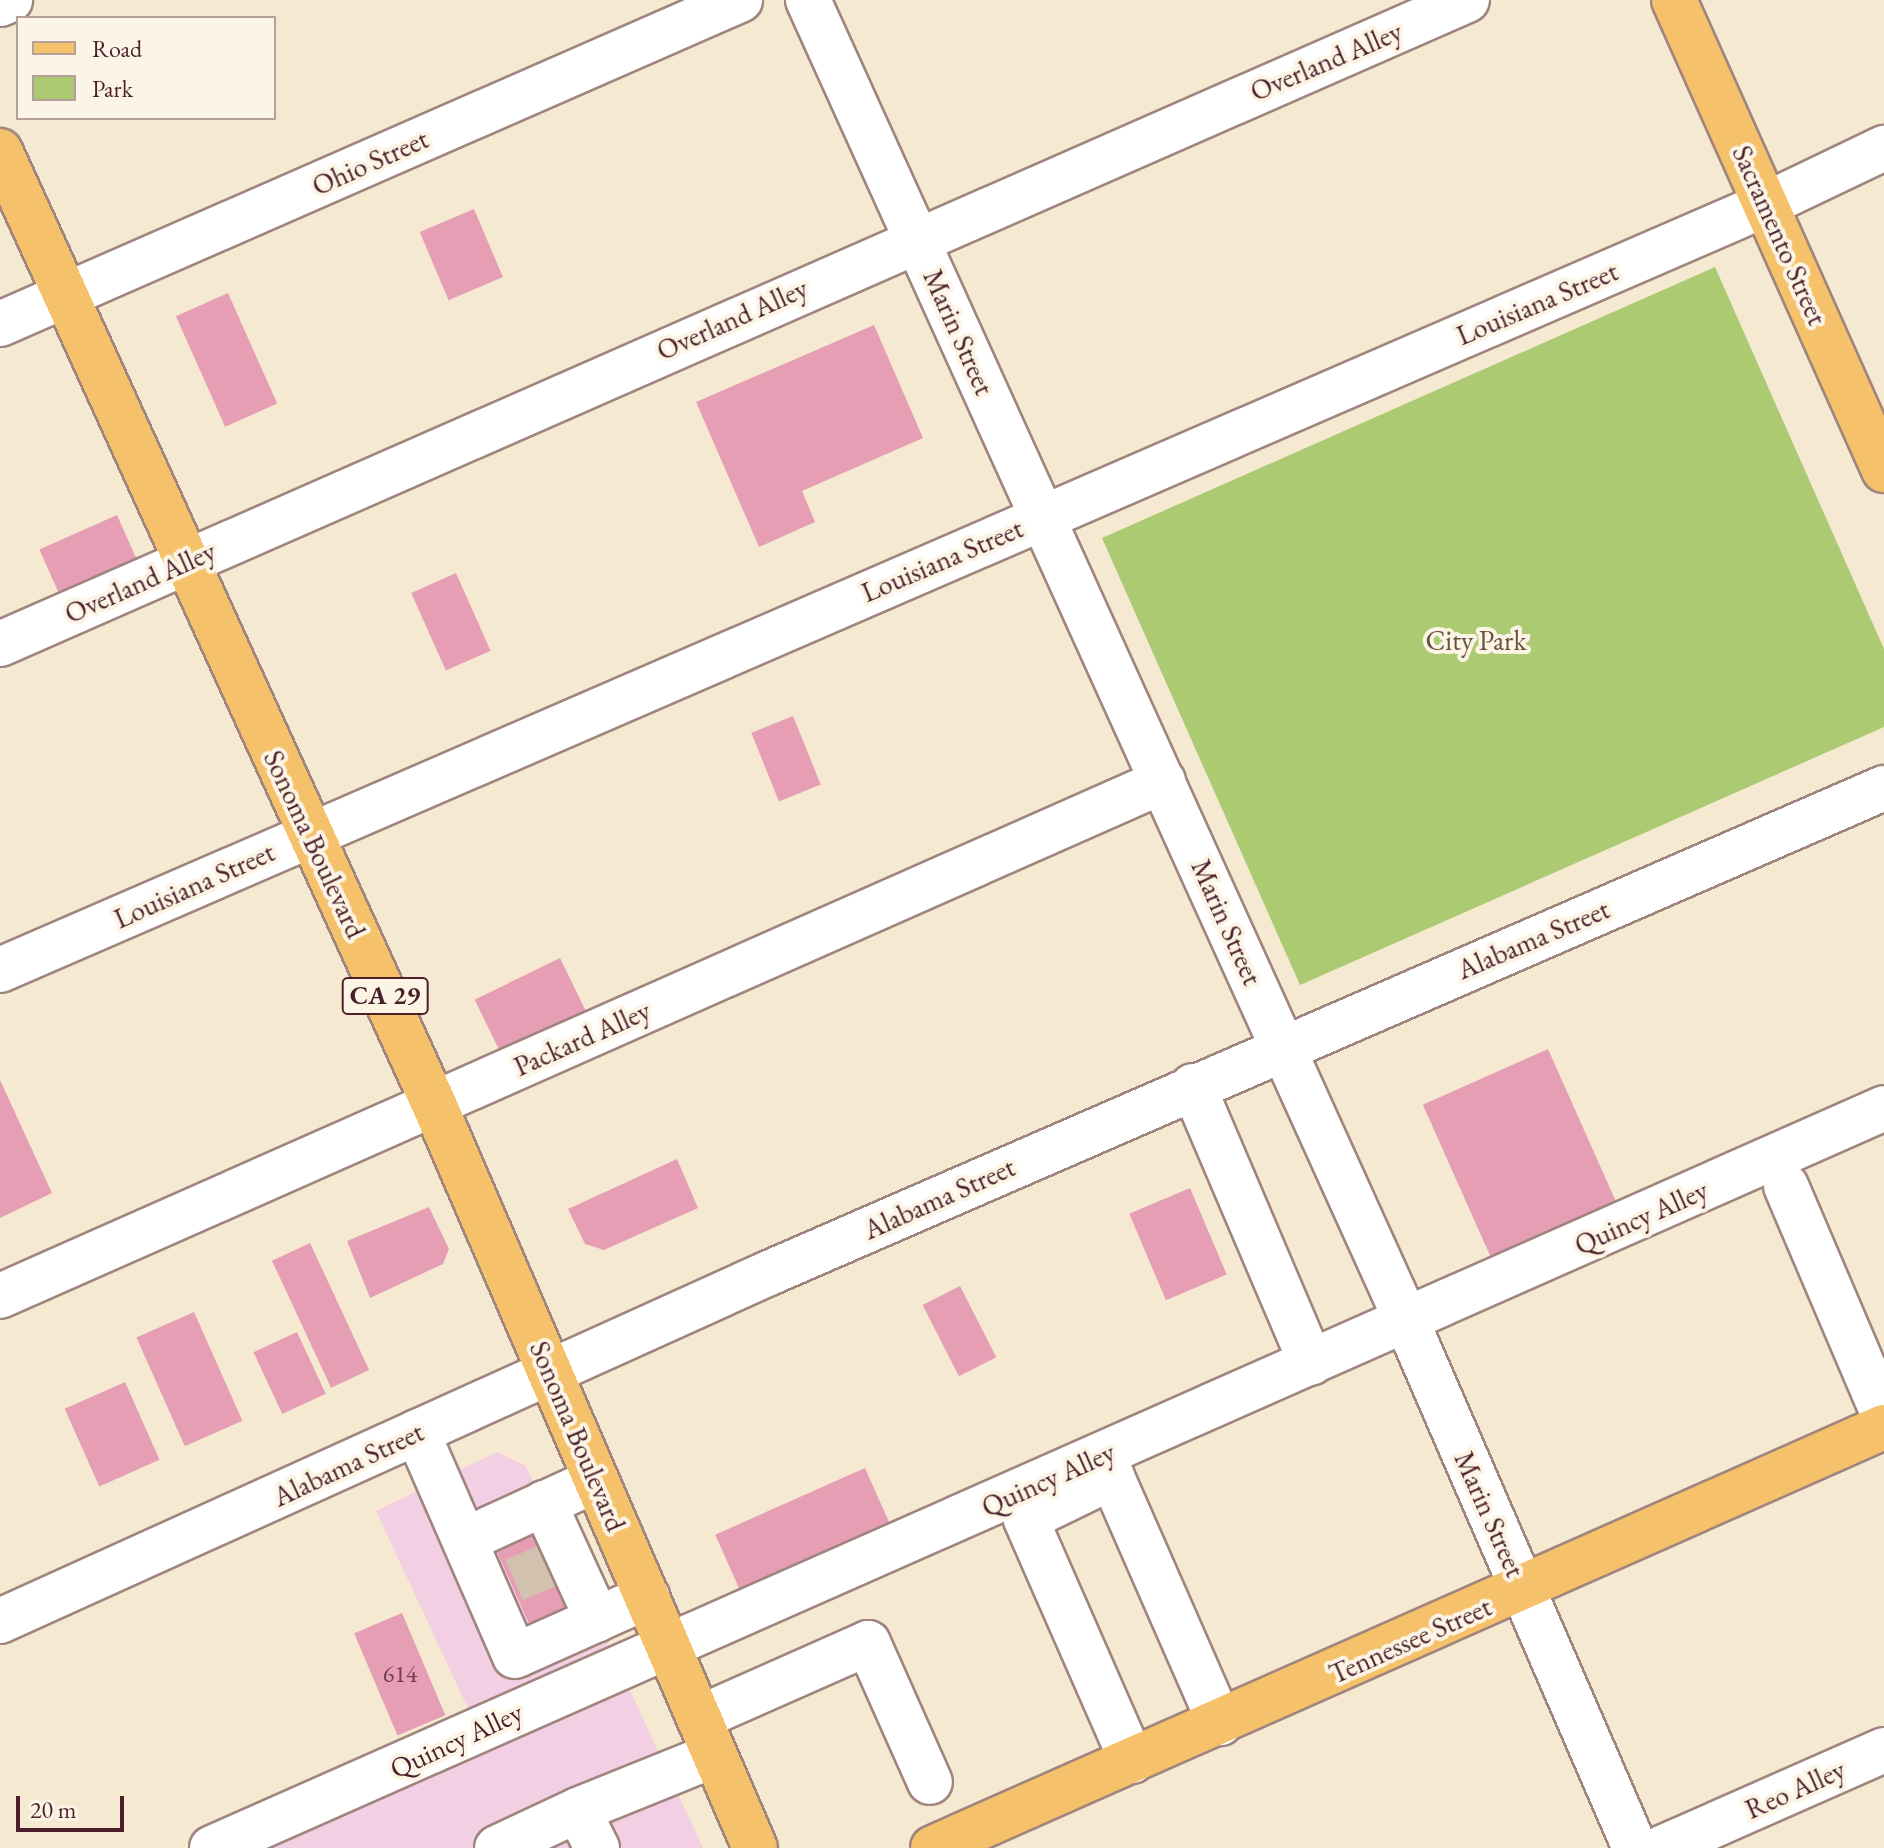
<!DOCTYPE html>
<style>
body{margin:0}
#map{position:relative;width:1884px;height:1848px;overflow:hidden;background:#f5ead1;font-family:"EB Garamond",serif}
div>[style]{position:absolute}
[style*='--x']{left:calc(var(--x)*1px);top:calc(var(--y)*1px);width:calc(var(--w)*1px);rotate:calc(var(--a)*1deg)}
.built>*{inset:0;background:#f2cfe2}
.green>*{inset:0;background:#abca72}
.building>*{inset:0;background:#e69eb5;transform-origin:0 0}
.minor-tunnel>*{height:44px;margin-top:-22px;transform-origin:0;background:repeating-linear-gradient(90deg,#d3c1b0 0 44px,transparent 0 66px)}
.roads{filter:drop-shadow(2px 0 #a0847e) drop-shadow(-2px 0 #a0847e) drop-shadow(0 2px #a0847e) drop-shadow(0 -2px #a0847e)}
.minor>*{height:44px;margin:-22px;padding:0 22px;transform-origin:22px;border-radius:22px;background:#fff}
.major>*{height:44px;margin:-22px;padding:0 22px;transform-origin:22px;border-radius:22px;background:#f6c16b}
span{translate:-50% -50%;white-space:nowrap;text-align:center;line-height:1.15;-webkit-text-stroke:8px #fcf5e5;paint-order:stroke}
.number-label{font-size:24px;color:#713f4e}
.number-label span{-webkit-text-stroke-width:0}
.shield-label span{padding:2px 6px;background:#fcf5e5;border:2px solid;border-radius:6px;-webkit-text-stroke-width:0}
.shield-label{font-size:26px;color:#4a1f2b;font-weight:700}
.street-label{font-size:28px;color:#4a1f2b}
.park-label{font-size:28px;color:#675240}
.legend{position:absolute;left:16px;top:16px;width:260px;height:104px;box-sizing:border-box;background:#fcf5e5;border:2px solid #b59f9b;margin:0;padding:10px 14px;list-style:none;font-size:24px;color:#4a1f2b}
.legend li{display:flex;align-items:center;gap:16px;height:40px}
.legend b{width:40px;border:2px solid #b59f9b}
.scale{position:absolute;left:16px;top:1796px;width:108px;height:36px;box-sizing:border-box;border:4px solid #4a1f2b;border-top:0;padding-left:10px;font-size:24px;line-height:28px;white-space:nowrap;color:#4a1f2b;-webkit-text-stroke:6px #fcf5e5;paint-order:stroke}
</style>
<div id="map">
<div class="built">
<i style="clip-path:polygon(497px 1452px,526px 1466px,703px 1848px,256px 1848px,485px 1745px,376px 1511px)"></i>
</div>
<div class="green">
<i style="clip-path:polygon(1715px 267px,1884px 649px,1884px 727px,1300px 985px,1102px 538px)"></i>
</div>
<div class="building">
<i style="left:474px;top:209px;width:74px;height:59px;rotate:67deg"></i>
<i style="left:228px;top:293px;width:121px;height:57px;rotate:66deg"></i>
<i style="clip-path:polygon(874px 325px,923px 438px,802px 491px,815px 522px,759px 547px,696px 402px)"></i>
<i style="left:117px;top:515px;width:59px;height:85px;rotate:66deg"></i>
<i style="left:456px;top:573px;width:85px;height:49px;rotate:66deg"></i>
<i style="left:793px;top:716px;width:74px;height:45px;rotate:68deg"></i>
<i style="left:560px;top:958px;width:62px;height:95px;rotate:64deg"></i>
<i style="left:1548px;top:1049px;width:176px;height:137px;rotate:66deg"></i>
<i style="clip-path:polygon(0 1080px,52px 1193px,0 1218px)"></i>
<i style="clip-path:polygon(677px 1159px,698px 1208px,604px 1250px,585px 1244px,568px 1209px)"></i>
<i style="left:1190px;top:1188px;width:94px;height:66px;rotate:67deg"></i>
<i style="clip-path:polygon(429px 1207px,449px 1249px,443px 1264px,370px 1298px,347px 1241px)"></i>
<i style="left:310px;top:1243px;width:140px;height:42px;rotate:65deg"></i>
<i style="left:960px;top:1286px;width:80px;height:42px;rotate:63deg"></i>
<i style="left:194px;top:1312px;width:119px;height:63px;rotate:66deg"></i>
<i style="left:297px;top:1332px;width:68px;height:48px;rotate:65deg"></i>
<i style="left:125px;top:1382px;width:85px;height:66px;rotate:66deg"></i>
<i style="left:865px;top:1468px;width:68px;height:164px;rotate:66deg"></i>
<i style="left:538px;top:1516px;width:100px;height:52px;rotate:66deg"></i>
<i style="left:402px;top:1613px;width:111px;height:52px;rotate:67deg"></i>
</div>
<div class="minor-tunnel">
<i style="--x:514;--y:1580;--w:49;--a:-22.9"></i>
</div>
<div class="roads">
<div class="minor">
<i style="--x:808;--y:0;--w:1451;--a:65.62"></i>
<i style="--x:1407;--y:1322;--w:573;--a:66.57"></i>
<i style="--x:0;--y:4;--w:11;--a:-22"></i>
<i style="--x:0;--y:324;--w:808;--a:-23.65"></i>
<i style="--x:0;--y:644;--w:1602;--a:-23.7"></i>
<i style="--x:0;--y:970;--w:1926;--a:-23.44"></i>
<i style="--x:1767;--y:204;--w:130;--a:-25.6"></i>
<i style="--x:1193;--y:1086;--w:301;--a:66.9"></i>
<i style="--x:1786;--y:1186;--w:250;--a:66.9"></i>
<i style="--x:0;--y:1296;--w:1272;--a:-23.88"></i>
<i style="--x:417;--y:1432;--w:244;--a:66.4"></i>
<i style="--x:515;--y:1656;--w:145;--a:-24.1"></i>
<i style="--x:544;--y:1503;--w:128;--a:65.4"></i>
<i style="--x:465;--y:1540;--w:144;--a:-24.6"></i>
<i style="--x:0;--y:1621;--w:844;--a:-24.35"></i>
<i style="--x:769;--y:1273;--w:1216;--a:-23.51"></i>
<i style="--x:699;--y:1718;--w:185;--a:-23.9"></i>
<i style="--x:868;--y:1643;--w:152;--a:66"></i>
<i style="--x:1132;--y:1761;--w:264;--a:-113.7"></i>
<i style="--x:1026;--y:1519;--w:96;--a:-26"></i>
<i style="--x:1112;--y:1477;--w:269;--a:66.3"></i>
<i style="--x:212;--y:1848;--w:1828;--a:-23.87"></i>
<i style="--x:497;--y:1848;--w:89;--a:-25.1"></i>
<i style="--x:597;--y:1848;--w:42;--a:-116.6"></i>
<i style="--x:578;--y:1810;--w:147;--a:-22"></i>
<i style="--x:1662;--y:1848;--w:243;--a:-23.8"></i>
</div>
<div class="major">
<i style="--x:1674;--y:0;--w:515;--a:65.92"></i>
<i style="--x:0;--y:151;--w:1047;--a:65.52"></i>
<i style="--x:434;--y:1104;--w:810;--a:66.66"></i>
<i style="--x:933;--y:1848;--w:1040;--a:-23.88"></i>
</div>
</div>
<div class="number-label">
<span style="left:400px;top:1674px">614</span>
</div>
<div class="shield-label">
<span style="left:385px;top:996px">CA 29</span>
</div>
<div class="street-label">
<span style="left:1326px;top:61px;rotate:-23deg">Overland Alley</span>
<span style="left:370px;top:162px;rotate:-24deg">Ohio Street</span>
<span style="left:1780px;top:235px;rotate:66deg">Sacramento Street</span>
<span style="left:1537px;top:303px;rotate:-23deg">Louisiana Street</span>
<span style="left:732px;top:319px;rotate:-24deg">Overland Alley</span>
<span style="left:959px;top:332px;rotate:66deg">Marin Street</span>
<span style="left:942px;top:560px;rotate:-23deg">Louisiana Street</span>
<span style="left:140px;top:582px;rotate:-24deg">Overland Alley</span>
<span style="left:315px;top:844px;rotate:65deg">Sonoma Boulevard</span>
<span style="left:194px;top:885px;rotate:-24deg">Louisiana Street</span>
<span style="left:1227px;top:922px;rotate:66deg">Marin Street</span>
<span style="left:1533px;top:939px;rotate:-23deg">Alabama Street</span>
<span style="left:582px;top:1038px;rotate:-24deg">Packard Alley</span>
<span style="left:939px;top:1198px;rotate:-24deg">Alabama Street</span>
<span style="left:1641px;top:1217px;rotate:-24deg">Quincy Alley</span>
<span style="left:578px;top:1436px;rotate:67deg">Sonoma Boulevard</span>
<span style="left:348px;top:1464px;rotate:-25deg">Alabama Street</span>
<span style="left:1048px;top:1479px;rotate:-24deg">Quincy Alley</span>
<span style="left:1490px;top:1514px;rotate:66deg">Marin Street</span>
<span style="left:1410px;top:1640px;rotate:-24deg">Tennessee Street</span>
<span style="left:456px;top:1740px;rotate:-25deg">Quincy Alley</span>
<span style="left:1795px;top:1789px;rotate:-24deg">Reo Alley</span>
</div>
<div class="park-label">
<span style="left:1476px;top:640px">City Park</span>
</div>
<ul class="legend">
<li><b style="height:10px;background:#f6c16b"></b>Road</li>
<li><b style="height:22px;background:#abca72"></b>Park</li>
</ul>
<div class="scale">20 m</div>
</div>
